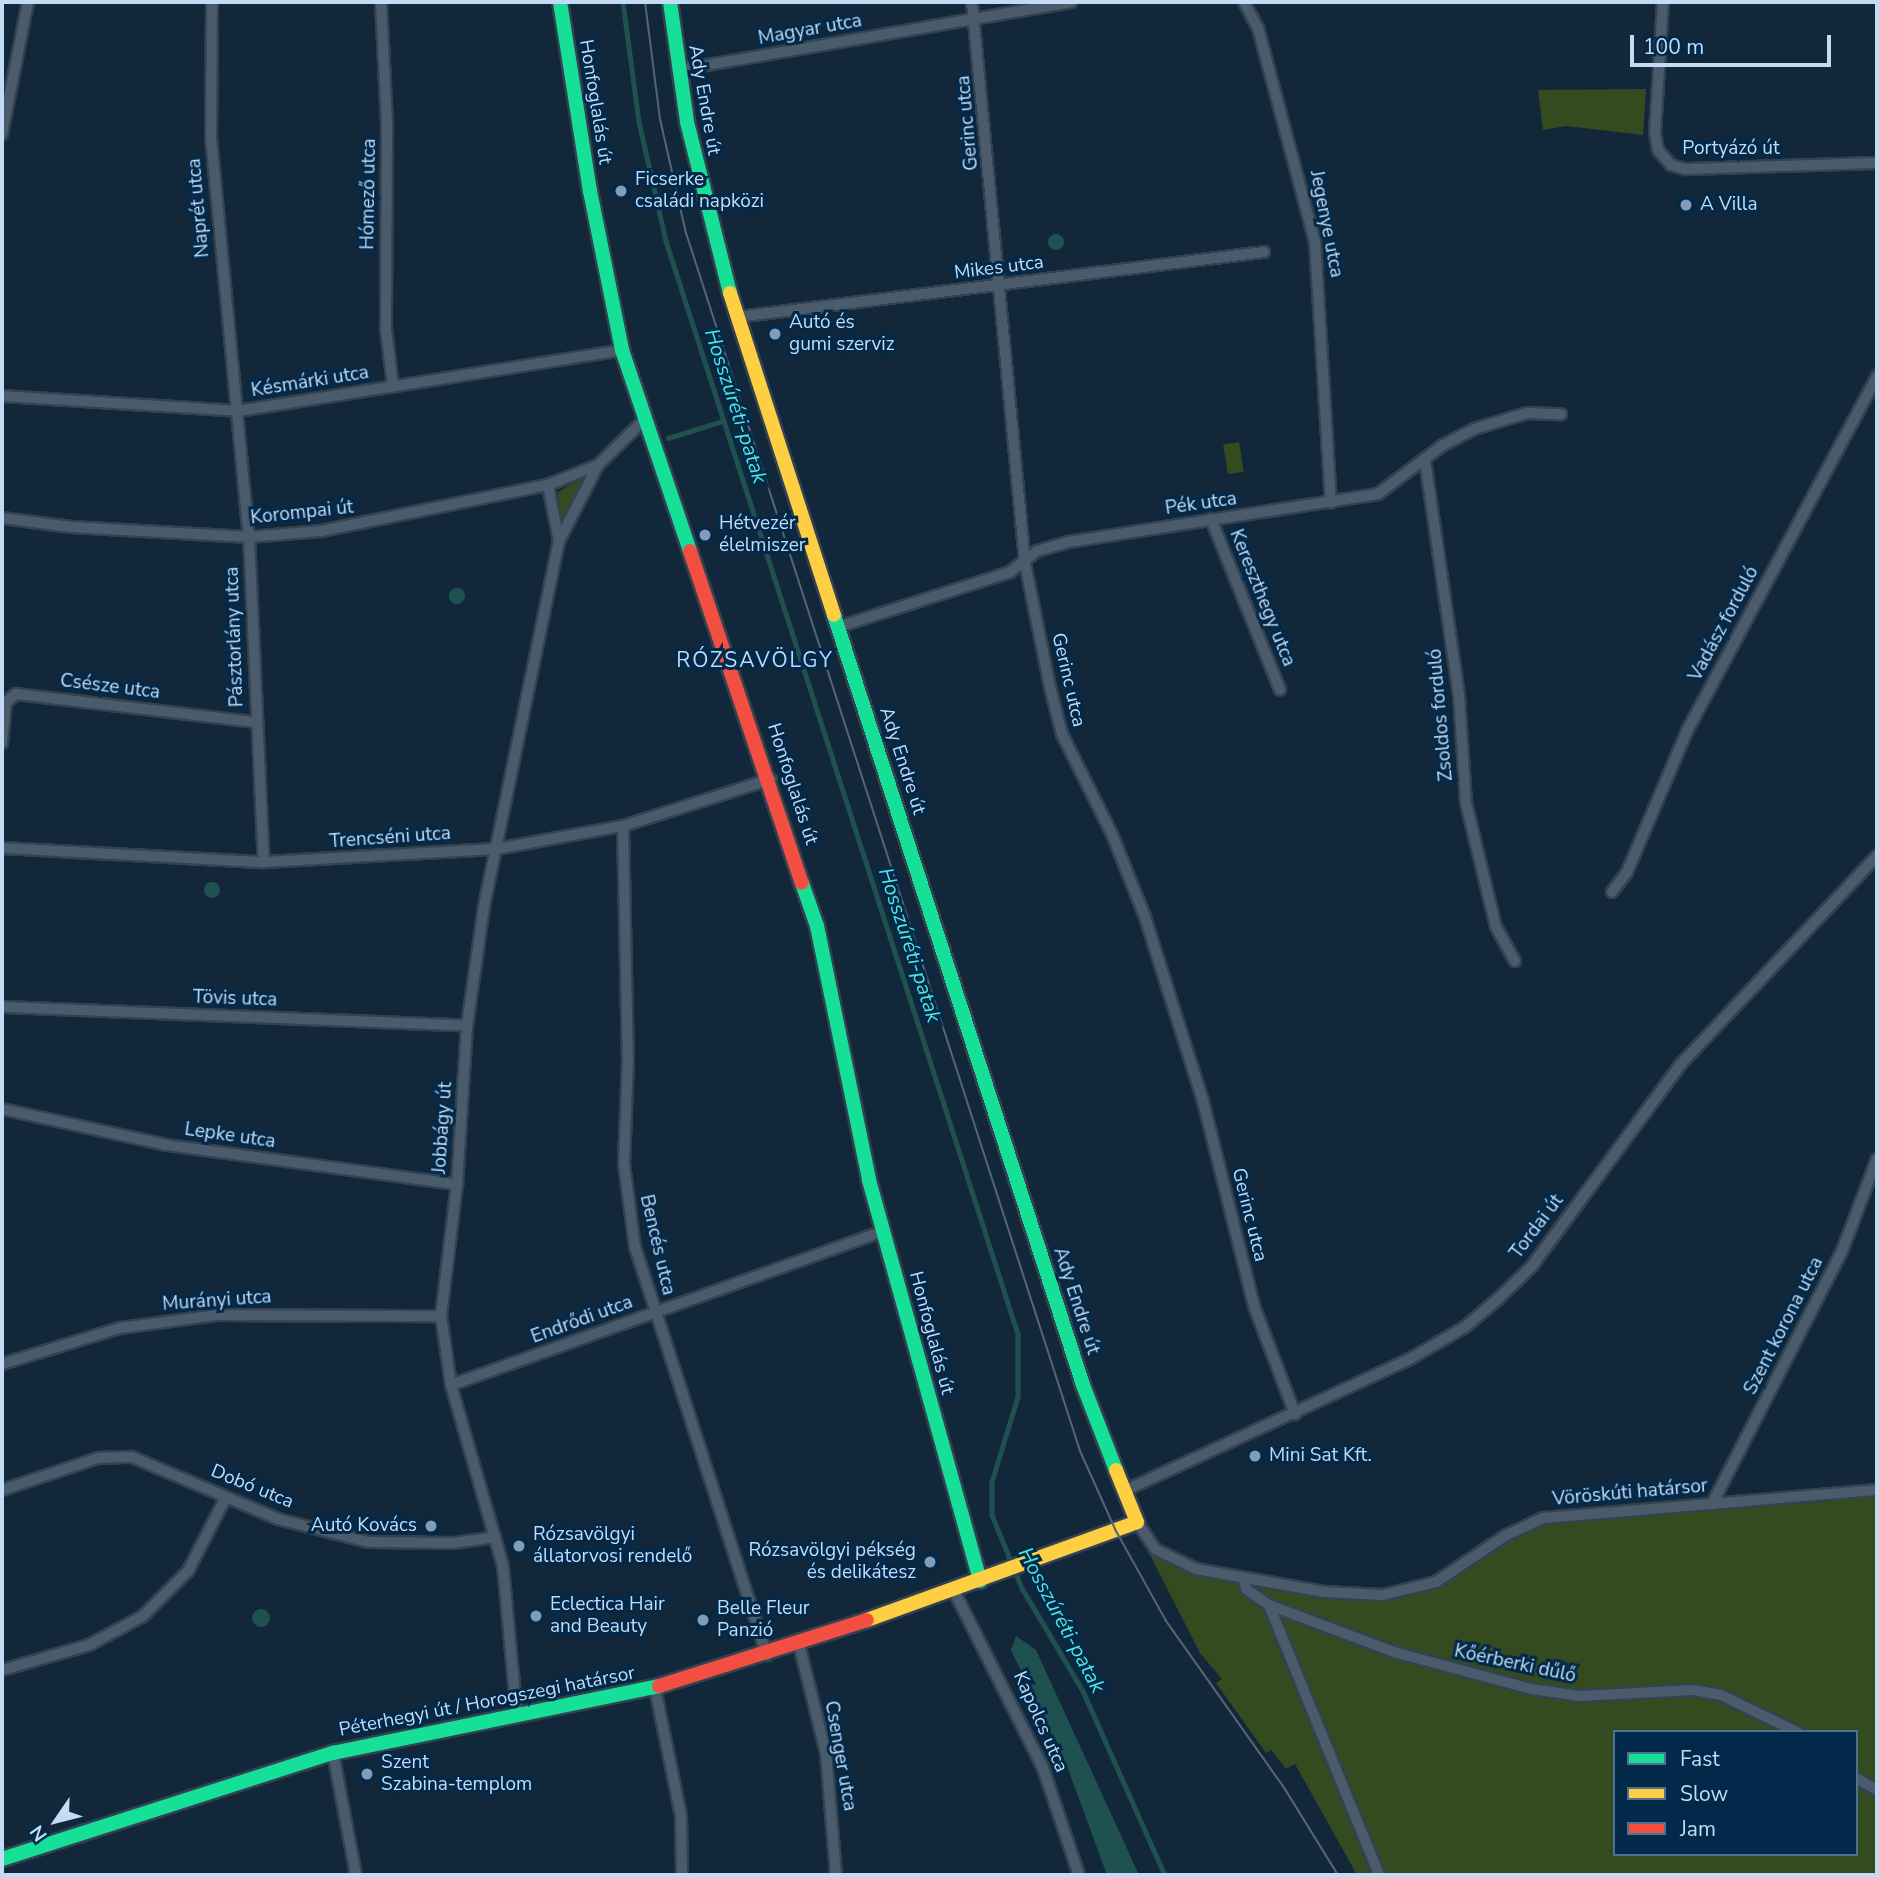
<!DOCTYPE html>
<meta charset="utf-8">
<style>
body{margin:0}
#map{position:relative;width:1879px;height:1877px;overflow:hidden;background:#12283a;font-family:"Nunito Sans",sans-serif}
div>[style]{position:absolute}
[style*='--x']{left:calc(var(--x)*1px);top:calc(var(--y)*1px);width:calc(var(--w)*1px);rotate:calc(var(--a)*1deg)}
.green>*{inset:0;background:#334b1e;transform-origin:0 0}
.water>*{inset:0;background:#1f5150}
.round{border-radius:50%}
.stream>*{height:4.5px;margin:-2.25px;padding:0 2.25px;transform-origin:2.25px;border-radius:2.25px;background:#1f5150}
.roads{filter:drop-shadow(2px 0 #334251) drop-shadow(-2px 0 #334251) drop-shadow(0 2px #334251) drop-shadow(0 -2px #334251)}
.street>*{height:10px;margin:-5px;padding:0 5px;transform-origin:5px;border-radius:5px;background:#4a5c6c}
.fast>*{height:14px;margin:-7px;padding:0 7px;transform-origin:7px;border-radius:7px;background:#16e098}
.slow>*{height:14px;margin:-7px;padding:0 7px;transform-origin:7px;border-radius:7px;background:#ffcf43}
.jam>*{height:14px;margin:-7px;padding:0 7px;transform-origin:7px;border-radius:7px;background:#f24e42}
.tram>*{height:2px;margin:-1px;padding:0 1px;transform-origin:1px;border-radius:1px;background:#546575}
.dots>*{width:19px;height:19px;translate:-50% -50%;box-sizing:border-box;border:4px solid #02294a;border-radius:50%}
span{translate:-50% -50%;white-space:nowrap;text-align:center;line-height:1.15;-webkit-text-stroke:6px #02294a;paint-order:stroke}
.street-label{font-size:19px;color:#c2dcf6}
.poi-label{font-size:19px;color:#c2dcf6}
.left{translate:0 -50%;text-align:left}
.right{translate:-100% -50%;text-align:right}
.water-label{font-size:21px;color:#52e5dc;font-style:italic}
.neighbourhood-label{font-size:21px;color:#bcdbfb;letter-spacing:2px}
.frame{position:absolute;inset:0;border:4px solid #c2dcf6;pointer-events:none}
.legend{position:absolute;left:1613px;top:1730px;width:245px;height:126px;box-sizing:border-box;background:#02294a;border:2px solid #4f718f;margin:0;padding:9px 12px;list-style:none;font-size:21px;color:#c2dcf6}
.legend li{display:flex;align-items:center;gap:14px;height:35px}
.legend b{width:35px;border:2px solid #4f718f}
.north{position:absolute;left:21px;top:1786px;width:70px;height:70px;-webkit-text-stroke:5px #02294a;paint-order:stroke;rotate:235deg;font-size:19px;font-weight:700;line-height:28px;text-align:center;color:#c2dcf6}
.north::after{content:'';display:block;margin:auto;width:24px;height:32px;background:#c2dcf6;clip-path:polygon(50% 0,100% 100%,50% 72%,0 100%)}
.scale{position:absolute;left:1630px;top:35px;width:201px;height:32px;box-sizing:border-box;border:4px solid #c2dcf6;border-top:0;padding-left:9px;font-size:21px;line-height:24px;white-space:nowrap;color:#c2dcf6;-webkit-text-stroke:5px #02294a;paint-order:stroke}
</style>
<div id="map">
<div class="green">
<i style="clip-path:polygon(1646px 89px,1643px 135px,1566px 126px,1543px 130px,1538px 90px)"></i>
<i style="left:1239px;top:442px;width:30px;height:16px;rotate:81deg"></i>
<i style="clip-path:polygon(581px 478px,584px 483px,565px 519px,560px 519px,558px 492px)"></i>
<i style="clip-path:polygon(evenodd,1877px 1483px,1877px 1875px,1357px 1875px,1295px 1764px,1286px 1769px,1271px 1750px,1266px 1753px,1216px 1683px,1222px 1679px,1200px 1653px,1149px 1553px,1155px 1549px,1179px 1564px,1324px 1592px,1419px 1589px,1543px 1518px,1713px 1507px,1877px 1483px,1615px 1732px,1856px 1732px,1856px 1854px,1615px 1854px,1615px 1732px)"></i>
</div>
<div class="water">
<i class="round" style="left:1048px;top:234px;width:16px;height:16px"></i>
<i class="round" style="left:449px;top:588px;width:16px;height:16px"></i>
<i class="round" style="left:204px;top:882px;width:16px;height:16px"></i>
<i class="round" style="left:252px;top:1609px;width:18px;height:18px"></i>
<i style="clip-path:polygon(1016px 1636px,1036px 1650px,1139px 1875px,1107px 1875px,1067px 1766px,1011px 1650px)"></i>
</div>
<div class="stream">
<i style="--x:623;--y:2;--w:121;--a:82.4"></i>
<i style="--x:639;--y:122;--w:122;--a:77.2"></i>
<i style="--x:666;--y:241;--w:1148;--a:72.15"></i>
<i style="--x:1018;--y:1334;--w:63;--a:90"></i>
<i style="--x:1018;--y:1397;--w:89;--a:107"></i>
<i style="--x:992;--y:1482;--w:33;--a:90"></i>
<i style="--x:992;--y:1515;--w:79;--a:67.7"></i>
<i style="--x:1022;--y:1588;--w:120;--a:59.4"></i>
<i style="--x:1083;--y:1691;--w:201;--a:66"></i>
<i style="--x:668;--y:438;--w:58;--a:-17.2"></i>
</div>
<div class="roads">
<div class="street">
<i style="--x:212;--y:2;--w:135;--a:90.4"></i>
<i style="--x:211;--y:137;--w:402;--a:84.6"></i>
<i style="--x:249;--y:537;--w:325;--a:87.4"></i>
<i style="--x:381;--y:2;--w:121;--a:87.2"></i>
<i style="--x:387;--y:123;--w:206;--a:90.3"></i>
<i style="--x:386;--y:329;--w:57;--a:83"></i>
<i style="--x:972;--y:2;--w:563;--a:84.6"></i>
<i style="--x:1025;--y:563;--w:126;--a:78.6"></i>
<i style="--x:1050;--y:687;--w:49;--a:75.7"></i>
<i style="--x:1062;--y:734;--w:112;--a:63.4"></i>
<i style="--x:1112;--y:834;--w:89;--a:68.3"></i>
<i style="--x:1145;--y:917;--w:193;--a:72.5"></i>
<i style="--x:1203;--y:1101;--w:211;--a:76"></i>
<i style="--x:1254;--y:1306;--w:116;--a:69.2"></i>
<i style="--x:1244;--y:2;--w:30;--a:62"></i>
<i style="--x:1258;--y:28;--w:221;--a:75.1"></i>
<i style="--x:1315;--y:242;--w:261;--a:86.5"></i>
<i style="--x:1663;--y:2;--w:131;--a:93.5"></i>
<i style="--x:1655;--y:133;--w:17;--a:80"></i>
<i style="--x:1658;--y:150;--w:20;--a:49"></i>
<i style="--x:1671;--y:165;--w:15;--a:16"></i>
<i style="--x:1685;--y:169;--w:192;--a:-1.8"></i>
<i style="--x:678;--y:70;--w:399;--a:-9.8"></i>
<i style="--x:2;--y:134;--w:135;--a:-78.9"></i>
<i style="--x:737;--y:317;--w:531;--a:-7.03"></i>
<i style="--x:2;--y:396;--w:236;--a:3.6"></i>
<i style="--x:238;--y:411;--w:389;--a:-9"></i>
<i style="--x:1425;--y:460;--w:237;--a:81.8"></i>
<i style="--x:1459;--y:695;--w:108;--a:86.3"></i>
<i style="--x:1466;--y:803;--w:128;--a:76.4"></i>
<i style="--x:1496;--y:927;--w:39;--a:61"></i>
<i style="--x:548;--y:485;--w:57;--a:78.9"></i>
<i style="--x:2;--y:518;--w:70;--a:7.4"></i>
<i style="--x:71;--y:527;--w:178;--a:3.2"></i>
<i style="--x:249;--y:537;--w:72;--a:-4.8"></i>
<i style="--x:321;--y:531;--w:232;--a:-11.5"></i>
<i style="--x:548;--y:485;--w:54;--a:-21.8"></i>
<i style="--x:1211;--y:519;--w:184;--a:68"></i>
<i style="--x:838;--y:627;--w:181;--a:-17.7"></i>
<i style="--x:1010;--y:572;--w:34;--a:-38"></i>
<i style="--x:1037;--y:551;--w:32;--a:-16"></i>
<i style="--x:1068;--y:542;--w:314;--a:-8.8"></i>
<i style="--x:1378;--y:494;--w:81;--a:-37"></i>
<i style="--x:1443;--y:445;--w:35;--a:-27"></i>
<i style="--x:1474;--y:429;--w:55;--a:-16.8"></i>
<i style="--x:1527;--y:413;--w:34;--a:2"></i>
<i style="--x:2;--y:743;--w:41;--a:-84.4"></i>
<i style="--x:6;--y:702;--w:13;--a:-39"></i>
<i style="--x:16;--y:694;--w:241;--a:6.7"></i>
<i style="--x:623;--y:826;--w:233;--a:88.8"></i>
<i style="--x:628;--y:1059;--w:105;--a:92.2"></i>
<i style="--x:624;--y:1164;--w:84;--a:82.5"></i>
<i style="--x:635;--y:1247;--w:429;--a:72.1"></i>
<i style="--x:2;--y:848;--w:262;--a:3.1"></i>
<i style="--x:264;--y:862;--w:232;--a:-3.2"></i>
<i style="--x:496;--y:849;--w:129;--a:-10.3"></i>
<i style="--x:623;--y:826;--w:155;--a:-17.6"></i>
<i style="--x:1612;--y:892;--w:25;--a:-53"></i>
<i style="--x:1627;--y:872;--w:153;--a:-66.9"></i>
<i style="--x:1687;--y:731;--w:403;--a:-61.8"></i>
<i style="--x:2;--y:1007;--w:465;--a:2.3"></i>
<i style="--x:2;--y:1109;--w:169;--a:12.3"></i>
<i style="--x:167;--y:1145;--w:293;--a:7.7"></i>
<i style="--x:2;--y:1364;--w:123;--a:-17"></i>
<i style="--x:120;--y:1328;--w:99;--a:-7.6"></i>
<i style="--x:218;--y:1315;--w:223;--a:0.3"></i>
<i style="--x:451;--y:1385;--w:459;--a:-19.6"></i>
<i style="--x:2;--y:1490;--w:101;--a:-18.4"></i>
<i style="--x:98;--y:1458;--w:34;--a:-2"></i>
<i style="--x:132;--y:1457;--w:159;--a:23"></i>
<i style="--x:278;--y:1519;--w:93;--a:14.3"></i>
<i style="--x:368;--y:1542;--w:86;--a:0.7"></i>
<i style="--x:454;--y:1543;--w:42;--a:-8.1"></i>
<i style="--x:1124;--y:1491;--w:313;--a:-24.8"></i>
<i style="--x:1408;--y:1360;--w:66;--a:-30.1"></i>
<i style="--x:1465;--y:1327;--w:43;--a:-40.3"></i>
<i style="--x:1498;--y:1299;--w:47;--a:-44.1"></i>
<i style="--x:1532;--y:1266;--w:250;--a:-53.6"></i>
<i style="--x:1680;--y:1065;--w:287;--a:-46.7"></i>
<i style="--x:1712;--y:1504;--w:284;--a:-62.8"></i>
<i style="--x:1842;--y:1251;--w:98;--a:-69.2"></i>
<i style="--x:1137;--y:1522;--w:32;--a:56"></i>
<i style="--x:1155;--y:1549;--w:46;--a:26"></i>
<i style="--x:1196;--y:1569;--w:130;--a:10.2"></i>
<i style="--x:1324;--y:1592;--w:59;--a:2.9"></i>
<i style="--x:1383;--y:1595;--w:55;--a:-13.8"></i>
<i style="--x:1436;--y:1582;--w:83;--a:-33.7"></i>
<i style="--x:1505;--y:1536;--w:42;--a:-25.3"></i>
<i style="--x:1543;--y:1518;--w:331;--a:-4.8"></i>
<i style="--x:1244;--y:1578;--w:11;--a:80"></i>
<i style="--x:1246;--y:1589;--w:28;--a:35"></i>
<i style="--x:1269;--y:1605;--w:292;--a:67.8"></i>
<i style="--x:954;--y:1591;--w:198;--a:63.3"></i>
<i style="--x:1043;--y:1768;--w:113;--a:71.4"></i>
<i style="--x:1269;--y:1605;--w:134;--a:20.6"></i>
<i style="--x:1394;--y:1652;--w:142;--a:15.1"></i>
<i style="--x:1531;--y:1689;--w:49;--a:8.1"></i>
<i style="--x:1580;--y:1696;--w:113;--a:-3"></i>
<i style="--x:1693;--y:1690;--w:28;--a:10"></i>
<i style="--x:1721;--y:1695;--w:85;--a:26"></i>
<i style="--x:799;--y:1644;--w:112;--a:76.1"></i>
<i style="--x:826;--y:1753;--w:122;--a:85.3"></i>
<i style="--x:2;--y:1670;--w:91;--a:-16"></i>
<i style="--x:89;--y:1645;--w:61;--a:-28.2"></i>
<i style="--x:143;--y:1616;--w:64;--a:-45"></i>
<i style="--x:188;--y:1571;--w:83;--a:-62.8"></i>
<i style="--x:655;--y:1688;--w:131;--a:78.5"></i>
<i style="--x:681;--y:1816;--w:59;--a:89"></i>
<i style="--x:517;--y:1717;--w:152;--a:-95.3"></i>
<i style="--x:503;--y:1566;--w:188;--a:-106"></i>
<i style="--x:451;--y:1385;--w:70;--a:-98.2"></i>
<i style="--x:441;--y:1316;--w:133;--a:-83.1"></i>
<i style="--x:457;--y:1184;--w:158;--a:-86.4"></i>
<i style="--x:467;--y:1026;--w:121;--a:-81.9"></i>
<i style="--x:484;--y:906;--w:373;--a:-78.4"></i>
<i style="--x:559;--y:541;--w:85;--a:-62.8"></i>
<i style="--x:598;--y:465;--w:64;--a:-44.4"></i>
<i style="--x:333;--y:1753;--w:124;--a:79.3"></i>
<i style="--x:1856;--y:1778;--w:24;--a:30"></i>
</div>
<div class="fast">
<i style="--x:560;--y:2;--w:191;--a:81"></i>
<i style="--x:590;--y:191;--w:162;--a:78.6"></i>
<i style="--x:622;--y:350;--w:212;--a:71.3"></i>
<i style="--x:670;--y:2;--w:121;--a:81.9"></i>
<i style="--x:687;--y:122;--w:176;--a:75.9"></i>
<i style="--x:834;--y:615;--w:809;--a:72.08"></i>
<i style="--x:1083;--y:1385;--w:91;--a:68.8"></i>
<i style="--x:802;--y:883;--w:46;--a:70.8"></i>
<i style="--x:817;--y:926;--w:259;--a:78.4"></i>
<i style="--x:869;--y:1180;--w:416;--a:74.5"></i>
<i style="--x:2;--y:1859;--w:348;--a:-17.8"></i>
<i style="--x:333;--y:1753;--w:333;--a:-11.6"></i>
</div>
<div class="slow">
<i style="--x:730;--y:293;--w:338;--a:72.1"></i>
<i style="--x:867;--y:1620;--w:287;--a:-19.9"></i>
<i style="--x:1137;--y:1522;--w:56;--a:-112"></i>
</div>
<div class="jam">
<i style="--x:690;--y:551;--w:350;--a:71.4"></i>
<i style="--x:659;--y:1686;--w:218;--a:-17.6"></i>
</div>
</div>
<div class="tram">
<i style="--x:645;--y:2;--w:118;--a:82.7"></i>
<i style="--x:660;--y:119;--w:117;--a:77.2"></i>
<i style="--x:686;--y:233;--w:1280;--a:72.07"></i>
<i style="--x:1080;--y:1451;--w:88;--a:65.8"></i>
<i style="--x:1116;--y:1531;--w:103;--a:60.9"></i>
<i style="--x:1166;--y:1621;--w:202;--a:54.7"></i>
<i style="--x:1283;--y:1786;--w:105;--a:58.3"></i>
</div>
<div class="dots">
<i style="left:621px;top:191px;background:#849db4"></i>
<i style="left:1686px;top:205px;background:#849db4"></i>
<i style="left:775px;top:334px;background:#849db4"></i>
<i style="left:705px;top:535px;background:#849db4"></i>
<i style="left:1255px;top:1456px;background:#849db4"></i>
<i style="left:431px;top:1526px;background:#849db4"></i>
<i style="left:519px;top:1546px;background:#849db4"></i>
<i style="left:930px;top:1562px;background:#849db4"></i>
<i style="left:536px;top:1616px;background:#849db4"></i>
<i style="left:703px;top:1620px;background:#849db4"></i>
<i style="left:367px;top:1774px;background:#849db4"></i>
</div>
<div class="street-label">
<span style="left:810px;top:30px;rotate:-10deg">Magyar utca</span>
<span style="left:704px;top:100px;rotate:80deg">Ady Endre út</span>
<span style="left:595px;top:102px;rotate:81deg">Honfoglalás út</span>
<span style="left:968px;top:123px;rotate:-95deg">Gerinc utca</span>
<span style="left:1731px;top:149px">Portyázó út</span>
<span style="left:369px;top:194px;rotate:-89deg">Hómező utca</span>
<span style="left:199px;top:208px;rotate:-95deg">Naprét utca</span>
<span style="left:1326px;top:224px;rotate:79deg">Jegenye utca</span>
<span style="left:999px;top:268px;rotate:-7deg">Mikes utca</span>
<span style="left:310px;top:382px;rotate:-9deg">Késmárki utca</span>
<span style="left:1201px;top:504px;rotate:-8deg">Pék utca</span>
<span style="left:302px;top:513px;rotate:-6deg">Korompai út</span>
<span style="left:1262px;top:598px;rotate:68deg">Kereszthegy utca</span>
<span style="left:1724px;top:624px;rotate:-62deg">Vadász forduló</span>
<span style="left:235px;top:637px;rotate:-92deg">Pásztorlány utca</span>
<span style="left:1068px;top:680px;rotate:77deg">Gerinc utca</span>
<span style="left:110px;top:687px;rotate:7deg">Csésze utca</span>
<span style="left:1441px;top:715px;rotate:-95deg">Zsoldos forduló</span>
<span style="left:902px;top:761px;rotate:72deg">Ady Endre út</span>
<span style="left:792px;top:784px;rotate:72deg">Honfoglalás út</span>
<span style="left:390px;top:838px;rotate:-4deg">Trencséni utca</span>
<span style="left:235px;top:999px;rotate:2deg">Tövis utca</span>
<span style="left:443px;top:1128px;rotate:-86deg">Jobbágy út</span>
<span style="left:230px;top:1136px;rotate:8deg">Lepke utca</span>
<span style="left:1249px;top:1215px;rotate:76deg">Gerinc utca</span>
<span style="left:1537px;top:1227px;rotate:-53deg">Tordai út</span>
<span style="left:657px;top:1245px;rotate:77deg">Bencés utca</span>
<span style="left:217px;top:1301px;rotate:-4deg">Murányi utca</span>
<span style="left:1076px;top:1301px;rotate:72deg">Ady Endre út</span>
<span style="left:582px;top:1320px;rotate:-20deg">Endrődi utca</span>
<span style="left:1784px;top:1326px;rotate:-63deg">Szent korona utca</span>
<span style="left:931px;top:1333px;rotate:75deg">Honfoglalás út</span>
<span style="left:252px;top:1487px;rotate:22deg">Dobó utca</span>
<span style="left:1630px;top:1493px;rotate:-5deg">Vöröskúti határsor</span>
<span style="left:1515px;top:1664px;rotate:12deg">Kőérberki dűlő</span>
<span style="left:487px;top:1702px;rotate:-11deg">Péterhegyi út / Horogszegi határsor</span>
<span style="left:1040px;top:1722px;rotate:66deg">Kapolcs utca</span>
<span style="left:840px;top:1756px;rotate:80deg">Csenger utca</span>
</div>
<div class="poi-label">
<span class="left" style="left:635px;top:191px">Ficserke<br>családi napközi</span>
<span class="left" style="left:1700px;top:205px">A Villa</span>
<span class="left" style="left:789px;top:334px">Autó és<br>gumi szerviz</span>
<span class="left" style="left:719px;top:535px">Hétvezér<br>élelmiszer</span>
<span class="left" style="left:1269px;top:1456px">Mini Sat Kft.</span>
<span class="right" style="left:417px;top:1526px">Autó Kovács</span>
<span class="left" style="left:533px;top:1546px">Rózsavölgyi<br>állatorvosi rendelő</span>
<span class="right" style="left:916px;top:1562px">Rózsavölgyi pékség<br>és delikátesz</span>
<span class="left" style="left:550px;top:1616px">Eclectica Hair<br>and Beauty</span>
<span class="left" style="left:717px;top:1620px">Belle Fleur<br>Panzió</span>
<span class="left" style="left:381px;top:1774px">Szent<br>Szabina-templom</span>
</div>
<div class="water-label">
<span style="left:736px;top:406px;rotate:72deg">Hosszúréti-patak</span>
<span style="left:910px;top:945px;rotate:72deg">Hosszúréti-patak</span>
<span style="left:1062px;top:1620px;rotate:62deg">Hosszúréti-patak</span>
</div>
<div class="neighbourhood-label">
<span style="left:755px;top:660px">RÓZSAVÖLGY</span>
</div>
<div class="frame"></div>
<ul class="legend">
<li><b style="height:9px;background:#16e098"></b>Fast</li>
<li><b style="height:9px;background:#ffcf43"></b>Slow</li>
<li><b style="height:9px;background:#f24e42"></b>Jam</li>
</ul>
<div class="north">N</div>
<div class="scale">100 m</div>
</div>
